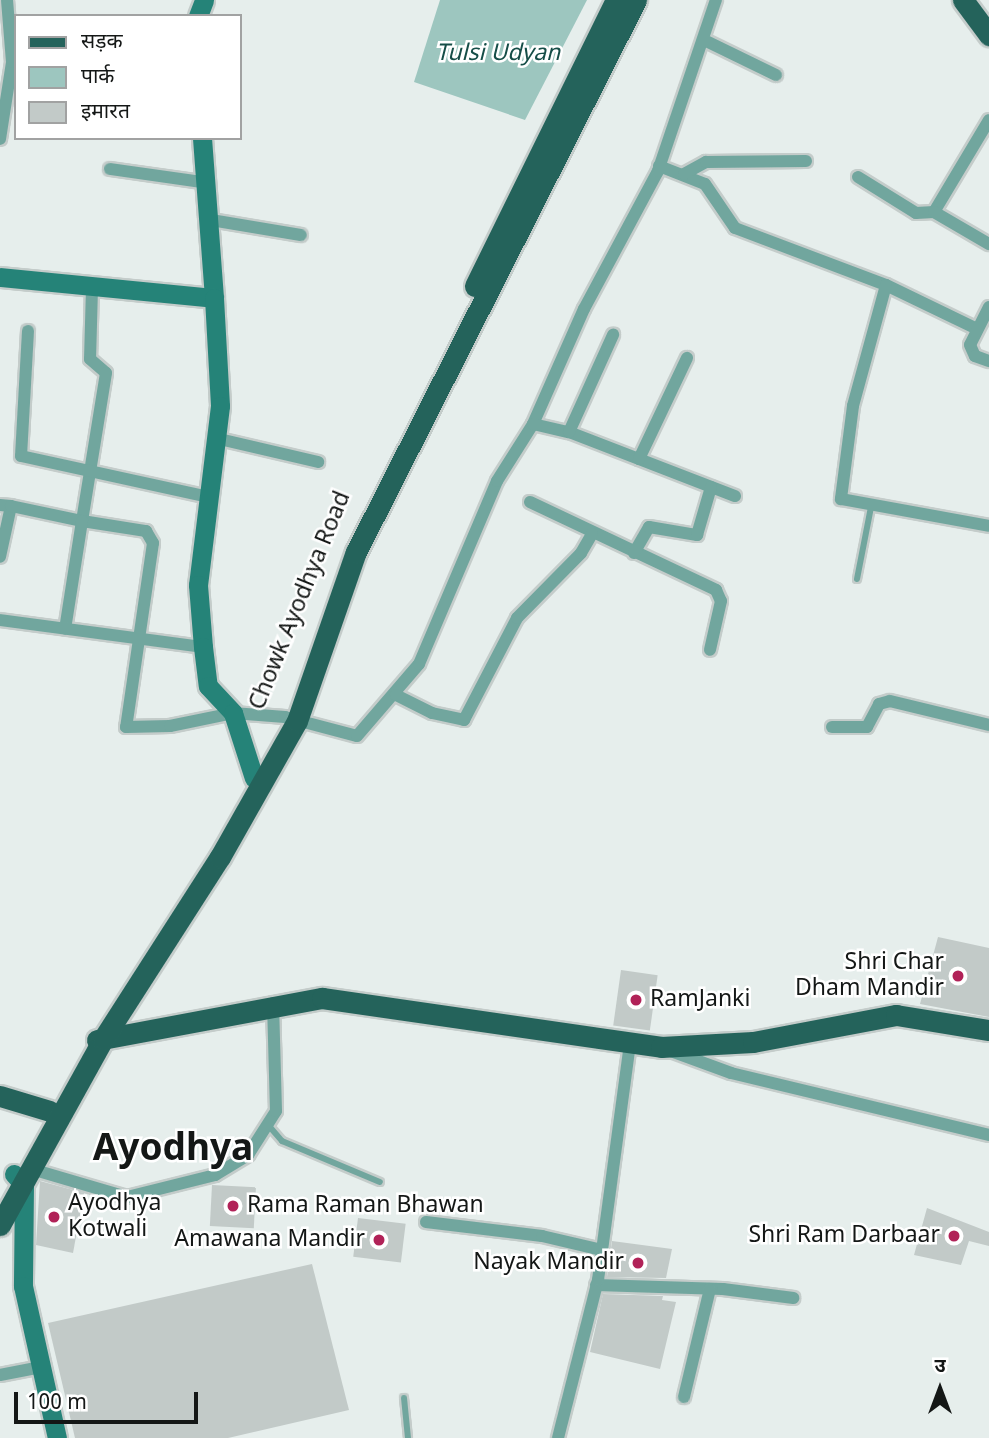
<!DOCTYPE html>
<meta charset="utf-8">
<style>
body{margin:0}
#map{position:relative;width:989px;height:1438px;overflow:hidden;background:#e6eeec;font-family:Georgia,"Noto Sans Devanagari",serif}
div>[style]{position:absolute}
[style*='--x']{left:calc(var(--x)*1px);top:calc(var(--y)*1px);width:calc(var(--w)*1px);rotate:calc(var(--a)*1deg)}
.green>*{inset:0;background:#9dc6bf}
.building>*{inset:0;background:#c2cac8;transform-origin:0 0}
.roads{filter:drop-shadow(2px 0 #c4ccca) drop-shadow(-2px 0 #c4ccca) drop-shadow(0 2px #c4ccca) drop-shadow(0 -2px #c4ccca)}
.lane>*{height:6px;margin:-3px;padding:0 3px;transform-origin:3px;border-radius:3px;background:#71a69e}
.street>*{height:12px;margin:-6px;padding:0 6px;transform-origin:6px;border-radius:6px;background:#71a69e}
.secondary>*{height:19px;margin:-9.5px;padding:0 9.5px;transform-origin:9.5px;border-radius:9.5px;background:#258378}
.primary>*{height:21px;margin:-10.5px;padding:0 10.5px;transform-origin:10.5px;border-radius:10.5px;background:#24635b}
.dots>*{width:19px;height:19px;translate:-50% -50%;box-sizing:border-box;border:4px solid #fff;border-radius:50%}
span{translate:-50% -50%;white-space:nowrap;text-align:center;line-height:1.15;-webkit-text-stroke:5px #fff;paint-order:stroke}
.park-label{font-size:23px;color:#154d47;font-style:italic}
.street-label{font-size:23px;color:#141716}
.poi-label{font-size:23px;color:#141716}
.right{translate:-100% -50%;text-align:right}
.left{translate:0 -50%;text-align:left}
.town-label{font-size:37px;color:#141716;font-weight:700}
.legend{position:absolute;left:14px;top:14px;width:228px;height:126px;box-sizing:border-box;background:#fff;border:2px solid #a1a2a2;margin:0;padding:9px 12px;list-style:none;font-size:21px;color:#141716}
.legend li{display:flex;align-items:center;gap:14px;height:35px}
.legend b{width:35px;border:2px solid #a1a2a2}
.north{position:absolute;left:905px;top:1354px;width:70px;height:70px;-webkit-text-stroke:5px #fff;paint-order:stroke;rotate:0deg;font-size:19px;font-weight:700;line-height:28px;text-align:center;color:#141716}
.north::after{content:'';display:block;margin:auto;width:24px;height:32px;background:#141716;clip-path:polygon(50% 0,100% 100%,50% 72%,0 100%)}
.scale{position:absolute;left:14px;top:1392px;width:184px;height:32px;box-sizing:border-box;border:4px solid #141716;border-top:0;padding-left:9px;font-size:21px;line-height:24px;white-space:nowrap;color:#141716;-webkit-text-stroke:5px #fff;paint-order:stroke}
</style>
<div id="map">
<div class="green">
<i style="clip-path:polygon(440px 0,587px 0,525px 120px,414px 82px)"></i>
</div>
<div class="building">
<i style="clip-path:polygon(938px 937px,989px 948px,989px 1017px,920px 1004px)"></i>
<i style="left:621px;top:970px;width:37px;height:56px;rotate:8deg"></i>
<i style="clip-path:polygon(40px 1181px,84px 1193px,73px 1253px,36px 1245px)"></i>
<i style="left:212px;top:1185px;width:44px;height:41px;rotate:3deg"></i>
<i style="clip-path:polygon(927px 1208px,989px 1232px,989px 1246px,969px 1241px,961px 1265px,914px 1255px)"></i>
<i style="left:358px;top:1218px;width:48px;height:39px;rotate:7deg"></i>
<i style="clip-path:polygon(612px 1241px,672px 1249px,666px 1278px,607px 1277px)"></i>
<i style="clip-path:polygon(312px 1264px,349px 1410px,228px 1438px,75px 1438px,48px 1323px)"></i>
<i style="clip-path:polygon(603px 1294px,663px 1296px,662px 1300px,676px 1302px,660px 1369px,590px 1352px)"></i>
</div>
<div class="roads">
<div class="lane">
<i style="--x:857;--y:579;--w:73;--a:-79"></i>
<i style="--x:269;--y:1126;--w:20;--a:49"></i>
<i style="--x:282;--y:1141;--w:106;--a:22.7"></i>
<i style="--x:404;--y:1398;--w:40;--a:84.3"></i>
</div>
<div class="street">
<i style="--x:704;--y:40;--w:80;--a:25.9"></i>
<i style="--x:0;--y:139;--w:78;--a:-81.1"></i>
<i style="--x:12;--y:62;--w:62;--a:-94.6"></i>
<i style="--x:659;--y:166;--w:49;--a:21.4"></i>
<i style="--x:705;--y:184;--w:53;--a:55.7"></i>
<i style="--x:735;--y:228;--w:161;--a:20.7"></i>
<i style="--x:886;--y:285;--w:101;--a:25.8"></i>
<i style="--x:110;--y:169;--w:99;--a:8.1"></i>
<i style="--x:684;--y:174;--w:25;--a:-29"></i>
<i style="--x:706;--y:162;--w:100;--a:-0.6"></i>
<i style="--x:858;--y:177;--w:68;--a:31.8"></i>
<i style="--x:916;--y:213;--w:18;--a:-3"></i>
<i style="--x:934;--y:212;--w:107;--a:-59.1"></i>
<i style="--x:934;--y:212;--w:64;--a:30.2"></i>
<i style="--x:211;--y:220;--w:91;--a:9.5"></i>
<i style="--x:886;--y:285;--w:125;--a:105.3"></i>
<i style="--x:853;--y:406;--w:94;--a:97.4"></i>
<i style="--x:841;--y:499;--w:150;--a:10.3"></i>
<i style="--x:92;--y:288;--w:71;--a:91.6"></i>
<i style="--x:90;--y:359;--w:21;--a:41"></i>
<i style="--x:106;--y:373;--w:150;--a:99.2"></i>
<i style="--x:82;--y:521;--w:65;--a:8.9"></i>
<i style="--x:146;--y:531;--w:14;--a:60"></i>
<i style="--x:153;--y:543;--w:186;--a:98.3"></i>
<i style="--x:126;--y:727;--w:44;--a:-1.3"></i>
<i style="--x:170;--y:726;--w:64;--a:-11.7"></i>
<i style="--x:233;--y:713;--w:52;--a:4.4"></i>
<i style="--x:285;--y:717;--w:74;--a:14.8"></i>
<i style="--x:357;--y:736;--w:95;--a:-49.3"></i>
<i style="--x:419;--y:664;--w:199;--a:-66.9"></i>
<i style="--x:497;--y:481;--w:67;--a:-57.7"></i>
<i style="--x:533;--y:424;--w:126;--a:-66.1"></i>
<i style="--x:584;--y:309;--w:157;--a:-61.8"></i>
<i style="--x:658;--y:171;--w:181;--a:-71.3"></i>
<i style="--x:989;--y:307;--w:42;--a:116.6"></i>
<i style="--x:970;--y:345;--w:12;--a:66"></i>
<i style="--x:975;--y:356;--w:15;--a:20"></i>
<i style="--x:28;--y:331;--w:125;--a:93.2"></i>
<i style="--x:21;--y:456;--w:188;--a:12.3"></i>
<i style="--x:533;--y:424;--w:37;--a:13"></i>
<i style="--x:569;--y:432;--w:178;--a:21.1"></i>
<i style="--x:569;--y:432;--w:107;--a:-65.6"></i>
<i style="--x:215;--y:438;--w:106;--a:13.1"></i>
<i style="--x:639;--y:459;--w:112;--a:-64.6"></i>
<i style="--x:530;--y:502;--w:206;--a:25.3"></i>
<i style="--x:716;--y:590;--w:12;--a:66"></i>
<i style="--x:721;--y:601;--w:50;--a:102.7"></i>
<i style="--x:0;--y:505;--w:11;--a:5"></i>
<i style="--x:11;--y:506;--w:52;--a:102.2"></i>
<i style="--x:11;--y:506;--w:73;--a:11.9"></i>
<i style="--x:82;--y:521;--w:109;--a:98.9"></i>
<i style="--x:634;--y:553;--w:30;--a:-60"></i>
<i style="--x:649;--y:527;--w:49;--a:9.5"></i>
<i style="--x:697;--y:535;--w:50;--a:-73.7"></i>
<i style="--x:0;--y:620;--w:205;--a:7.6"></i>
<i style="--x:396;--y:695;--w:40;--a:26.6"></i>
<i style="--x:432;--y:713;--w:33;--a:12"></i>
<i style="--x:464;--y:720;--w:115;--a:-62.5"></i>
<i style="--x:517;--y:618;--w:91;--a:-45.4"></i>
<i style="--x:581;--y:553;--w:22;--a:-60"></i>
<i style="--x:832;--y:727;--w:35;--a:0"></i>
<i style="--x:867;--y:727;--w:26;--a:-62"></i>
<i style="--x:879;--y:704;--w:11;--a:-15"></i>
<i style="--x:890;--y:701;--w:102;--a:13.6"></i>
<i style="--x:671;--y:1051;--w:64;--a:20.1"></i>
<i style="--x:731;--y:1073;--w:265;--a:13.5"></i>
<i style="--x:28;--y:1168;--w:103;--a:16.3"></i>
<i style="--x:127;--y:1197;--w:91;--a:-14"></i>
<i style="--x:215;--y:1175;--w:39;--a:-31"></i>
<i style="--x:248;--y:1155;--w:52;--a:-57.5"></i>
<i style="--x:276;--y:1111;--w:108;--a:-91.6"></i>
<i style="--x:426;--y:1222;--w:117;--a:6.9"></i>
<i style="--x:542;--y:1236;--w:62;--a:13.1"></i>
<i style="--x:596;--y:1285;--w:127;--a:1.8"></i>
<i style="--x:723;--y:1289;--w:71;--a:7.3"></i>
<i style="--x:0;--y:1375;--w:42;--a:-11"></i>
<i style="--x:684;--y:1397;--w:111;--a:-76.5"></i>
<i style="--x:558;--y:1438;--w:163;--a:-75.8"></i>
<i style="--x:598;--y:1280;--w:238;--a:-82.3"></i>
</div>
<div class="secondary">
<i style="--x:198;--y:16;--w:17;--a:-69"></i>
<i style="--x:202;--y:138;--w:160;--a:85.7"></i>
<i style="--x:0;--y:277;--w:215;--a:5.6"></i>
<i style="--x:214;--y:298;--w:108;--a:86.8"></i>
<i style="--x:220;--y:406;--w:180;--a:97"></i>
<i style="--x:198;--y:585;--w:62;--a:85.4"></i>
<i style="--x:203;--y:647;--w:39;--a:83"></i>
<i style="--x:208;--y:686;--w:37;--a:47"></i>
<i style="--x:233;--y:713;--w:68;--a:72.1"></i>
<i style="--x:14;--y:1174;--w:15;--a:48"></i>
<i style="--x:24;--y:1185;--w:101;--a:90.6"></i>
<i style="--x:23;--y:1286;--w:156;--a:77.4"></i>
</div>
<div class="primary">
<i style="--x:963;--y:0;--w:44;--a:53.4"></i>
<i style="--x:475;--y:286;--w:319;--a:-63.8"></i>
<i style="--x:97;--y:1040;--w:229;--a:-10.6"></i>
<i style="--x:322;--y:998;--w:343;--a:8.2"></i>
<i style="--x:661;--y:1047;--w:92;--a:-3.1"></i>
<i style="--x:753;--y:1042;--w:146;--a:-10.7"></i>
<i style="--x:896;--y:1015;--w:94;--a:9.2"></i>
<i style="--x:0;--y:1096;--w:52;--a:16.7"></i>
<i style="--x:0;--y:1225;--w:213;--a:-61"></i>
<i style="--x:103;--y:1039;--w:216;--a:-57.3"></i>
<i style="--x:220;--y:857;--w:156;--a:-60.5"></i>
<i style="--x:297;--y:721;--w:179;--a:-70.8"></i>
<i style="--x:356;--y:552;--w:619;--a:-63.1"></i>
</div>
</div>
<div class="dots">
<i style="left:958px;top:976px;background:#b12258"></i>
<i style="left:636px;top:1000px;background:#b12258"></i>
<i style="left:233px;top:1206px;background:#b12258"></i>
<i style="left:54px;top:1217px;background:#b12258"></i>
<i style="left:954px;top:1236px;background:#b12258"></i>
<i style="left:379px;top:1240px;background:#b12258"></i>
<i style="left:638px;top:1263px;background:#b12258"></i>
</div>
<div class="park-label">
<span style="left:498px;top:54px">Tulsi Udyan</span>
</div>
<div class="street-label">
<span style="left:301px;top:601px;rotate:-68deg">Chowk Ayodhya Road</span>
</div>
<div class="poi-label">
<span class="right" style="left:944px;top:976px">Shri Char<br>Dham Mandir</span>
<span class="left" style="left:650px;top:1000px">RamJanki</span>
<span class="left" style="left:68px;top:1217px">Ayodhya<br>Kotwali</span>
<span class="left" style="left:247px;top:1206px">Rama Raman Bhawan</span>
<span class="right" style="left:940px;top:1236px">Shri Ram Darbaar</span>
<span class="right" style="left:365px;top:1240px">Amawana Mandir</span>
<span class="right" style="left:624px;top:1263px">Nayak Mandir</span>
</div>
<div class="town-label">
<span style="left:173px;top:1151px">Ayodhya</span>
</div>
<ul class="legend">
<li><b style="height:9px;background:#24635b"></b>सड़क</li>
<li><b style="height:19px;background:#9dc6bf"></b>पार्क</li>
<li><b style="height:19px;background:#c2cac8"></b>इमारत</li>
</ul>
<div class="north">उ</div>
<div class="scale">100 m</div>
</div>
